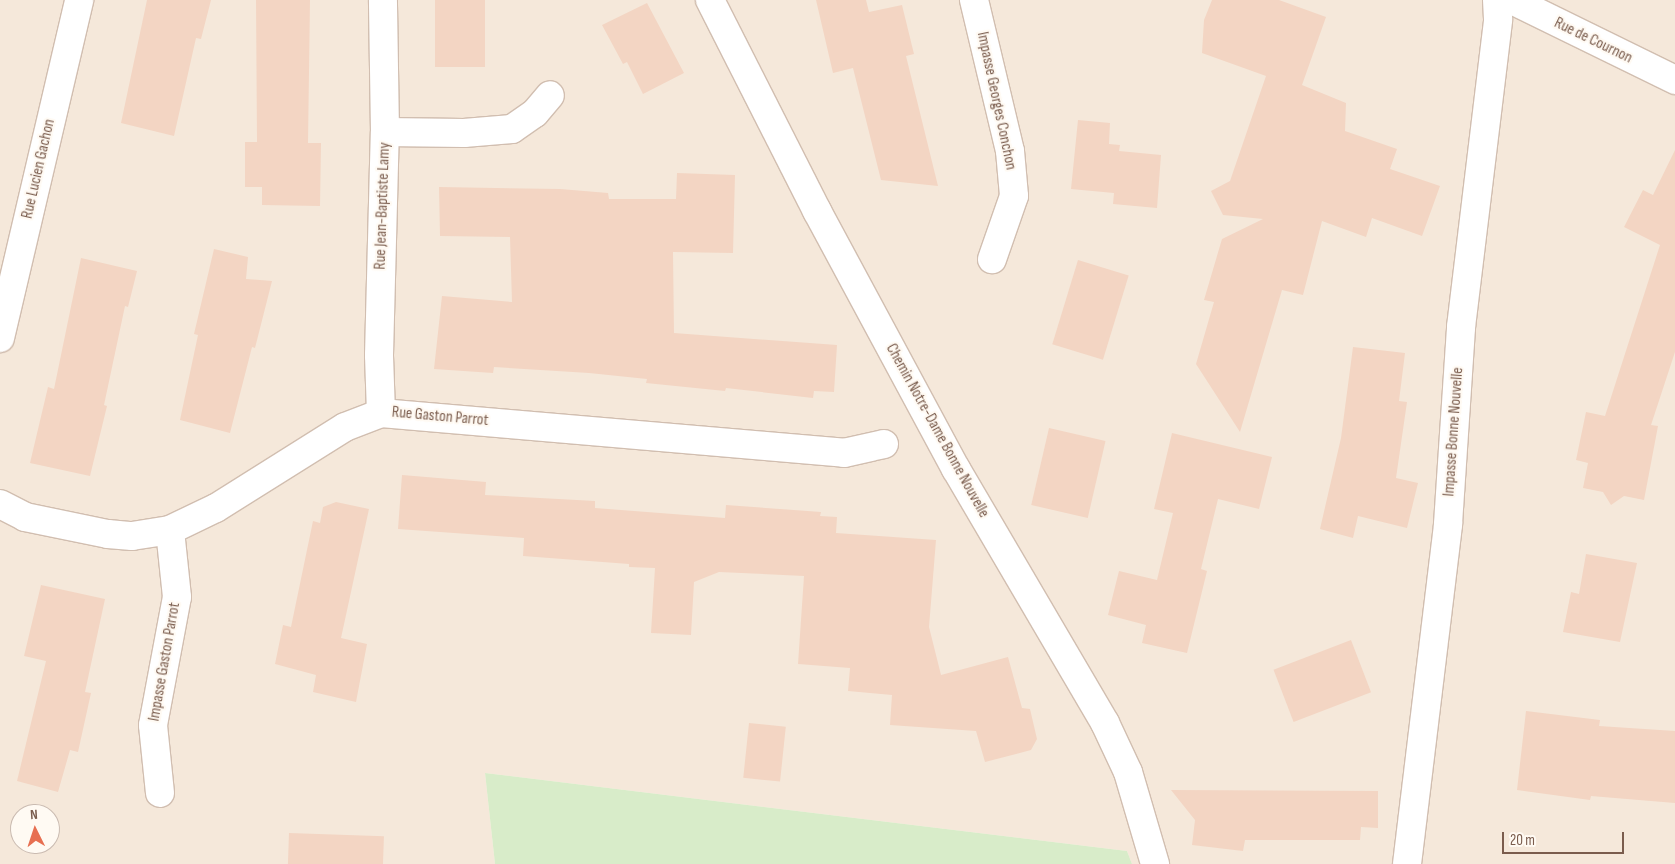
<!DOCTYPE html>
<style>
body{margin:0}
#map{position:relative;width:1675px;height:864px;overflow:hidden;background:#fdf6ec;font-family:"Sofia Sans Condensed",sans-serif}
div>[style]{position:absolute}
[style*='--x']{left:calc(var(--x)*1px);top:calc(var(--y)*1px);width:calc(var(--w)*1px);rotate:calc(var(--a)*1deg)}
.residential>*{inset:0;background:#f5e8da}
.green>*{inset:0;background:#d8ecc9}
.building>*{inset:0;background:#f3d5c3;transform-origin:0 0}
.roads{filter:drop-shadow(1px 0 #d1beb0) drop-shadow(-1px 0 #d1beb0) drop-shadow(0 1px #d1beb0) drop-shadow(0 -1px #d1beb0)}
.minor>*{height:28px;margin:-14px;padding:0 14px;transform-origin:14px;border-radius:14px;background:#fff}
.tertiary>*{height:28px;margin:-14px;padding:0 14px;transform-origin:14px;border-radius:14px;background:#fff}
span{translate:-50% -50%;white-space:nowrap;text-align:center;line-height:1.15;-webkit-text-stroke:4.5px #fffaf3;paint-order:stroke}
.street-label{font-size:16px;color:#7a5c4d}
.north{position:absolute;left:10px;top:804px;width:50px;height:50px;box-sizing:border-box;background:#fffaf3;border:1px solid #cabbb1;border-radius:50%;rotate:356deg;font-size:14px;font-weight:700;line-height:20px;text-align:center;color:#7a5c4d}
.north::after{content:'';display:block;margin:auto;width:18px;height:22px;background:#e76f51;clip-path:polygon(50% 0,100% 100%,50% 72%,0 100%)}
.scale{position:absolute;left:1502px;top:832px;width:122px;height:22px;box-sizing:border-box;border:2px solid #7a5c4d;border-top:0;padding-left:6px;font-size:15px;line-height:18px;white-space:nowrap;color:#7a5c4d;-webkit-text-stroke:4px #fffaf3;paint-order:stroke}
</style>
<div id="map">
<div class="residential">
<i style="clip-path:polygon(evenodd,0 0,1675px 0,1675px 864px,1132px 864px,1127px 851px,485px 773px,495px 864px,0 864px,0 0,20px 814px,50px 814px,50px 844px,20px 844px,20px 814px)"></i>
</div>
<div class="green">
<i style="clip-path:polygon(485px 773px,1127px 851px,1132px 864px,495px 864px)"></i>
</div>
<div class="building">
<i style="clip-path:polygon(147px 0,211px 0,201px 39px,196px 38px,174px 136px,121px 123px)"></i>
<i style="clip-path:polygon(256px 0,310px 0,308px 143px,321px 143px,320px 206px,262px 205px,262px 187px,245px 187px,245px 142px,257px 142px)"></i>
<i style="left:435px;top:0;width:50px;height:67px"></i>
<i style="clip-path:polygon(816px 0,866px 0,869px 12px,902px 5px,914px 54px,906px 56px,938px 186px,881px 180px,853px 68px,833px 73px)"></i>
<i style="clip-path:polygon(1212px 0,1279px 0,1326px 17px,1302px 85px,1346px 103px,1345px 131px,1397px 149px,1390px 169px,1440px 186px,1422px 236px,1372px 218px,1366px 237px,1322px 221px,1303px 295px,1282px 290px,1240px 432px,1196px 364px,1214px 302px,1204px 300px,1222px 239px,1263px 219px,1223px 215px,1211px 191px,1230px 181px,1266px 76px,1202px 53px,1204px 20px)"></i>
<i style="clip-path:polygon(647px 3px,684px 73px,643px 94px,627px 62px,623px 64px,602px 25px)"></i>
<i style="clip-path:polygon(1078px 120px,1110px 123px,1109px 144px,1120px 145px,1119px 151px,1161px 155px,1157px 208px,1113px 204px,1114px 193px,1071px 189px)"></i>
<i style="clip-path:polygon(1675px 150px,1675px 352px,1651px 425px,1658px 426px,1644px 500px,1624px 496px,1611px 505px,1603px 492px,1583px 488px,1588px 463px,1576px 460px,1586px 412px,1605px 416px,1660px 245px,1624px 227px,1643px 190px,1653px 195px)"></i>
<i style="clip-path:polygon(677px 173px,735px 175px,733px 253px,673px 252px,674px 333px,837px 345px,834px 392px,814px 391px,813px 398px,726px 388px,725px 391px,646px 383px,647px 379px,589px 373px,494px 367px,493px 373px,434px 369px,442px 296px,512px 302px,510px 237px,440px 236px,439px 187px,560px 189px,608px 193px,609px 199px,676px 199px)"></i>
<i style="clip-path:polygon(214px 249px,248px 257px,246px 279px,272px 281px,255px 348px,252px 347px,230px 433px,180px 420px,198px 335px,194px 334px)"></i>
<i style="clip-path:polygon(81px 258px,137px 271px,128px 307px,125px 306px,104px 405px,107px 406px,90px 476px,30px 463px,48px 387px,54px 389px)"></i>
<i style="left:1078px;top:260px;width:53px;height:88px;rotate:17deg"></i>
<i style="clip-path:polygon(1353px 347px,1405px 353px,1399px 401px,1407px 402px,1396px 478px,1418px 483px,1407px 528px,1358px 516px,1353px 538px,1320px 529px,1341px 438px)"></i>
<i style="left:1049px;top:428px;width:58px;height:79px;rotate:13deg"></i>
<i style="clip-path:polygon(1172px 433px,1272px 457px,1259px 509px,1218px 499px,1201px 569px,1207px 571px,1187px 653px,1142px 643px,1146px 625px,1108px 615px,1119px 571px,1157px 580px,1173px 513px,1154px 509px)"></i>
<i style="clip-path:polygon(402px 475px,486px 482px,485px 495px,595px 501px,595px 508px,725px 518px,726px 505px,821px 512px,820px 516px,837px 517px,836px 533px,936px 540px,929px 627px,941px 675px,1008px 657px,1022px 708px,1030px 709px,1037px 739px,1031px 750px,985px 762px,976px 731px,890px 725px,892px 695px,848px 691px,850px 668px,798px 664px,804px 576px,719px 572px,694px 582px,691px 635px,651px 633px,655px 568px,629px 567px,629px 564px,523px 556px,524px 538px,398px 529px)"></i>
<i style="clip-path:polygon(336px 502px,369px 509px,341px 638px,367px 644px,356px 702px,313px 692px,316px 675px,275px 664px,283px 625px,291px 627px,313px 521px,320px 523px,323px 507px)"></i>
<i style="clip-path:polygon(1586px 554px,1637px 563px,1620px 642px,1563px 632px,1571px 592px,1579px 594px)"></i>
<i style="clip-path:polygon(41px 585px,105px 599px,85px 692px,91px 693px,78px 752px,70px 750px,58px 792px,17px 781px,46px 661px,24px 656px)"></i>
<i style="left:1351px;top:640px;width:56px;height:83px;rotate:69deg"></i>
<i style="clip-path:polygon(1526px 711px,1600px 720px,1599px 726px,1675px 731px,1675px 803px,1591px 796px,1590px 800px,1517px 790px)"></i>
<i style="left:749px;top:723px;width:37px;height:55px;rotate:6deg"></i>
<i style="clip-path:polygon(1171px 790px,1378px 791px,1378px 828px,1361px 827px,1360px 840px,1245px 840px,1243px 851px,1192px 845px,1195px 820px)"></i>
<i style="left:289px;top:833px;width:95px;height:31px;rotate:2deg"></i>
</div>
<div class="roads">
<div class="minor">
<i style="--x:710;--y:0;--w:237;--a:63.1"></i>
<i style="--x:817;--y:211;--w:293;--a:61.7"></i>
<i style="--x:956;--y:469;--w:294;--a:59.6"></i>
<i style="--x:1105;--y:723;--w:54;--a:64.9"></i>
<i style="--x:1128;--y:772;--w:96;--a:73.6"></i>
<i style="--x:974;--y:0;--w:155;--a:76.6"></i>
<i style="--x:1010;--y:151;--w:45;--a:84.9"></i>
<i style="--x:1014;--y:196;--w:67;--a:109.2"></i>
<i style="--x:385;--y:132;--w:79;--a:0.7"></i>
<i style="--x:464;--y:133;--w:48;--a:-4.8"></i>
<i style="--x:512;--y:129;--w:28;--a:-35"></i>
<i style="--x:535;--y:113;--w:23;--a:-50"></i>
<i style="--x:0;--y:338;--w:347;--a:-76.8"></i>
<i style="--x:381;--y:413;--w:58;--a:-92"></i>
<i style="--x:379;--y:355;--w:223;--a:-88.5"></i>
<i style="--x:385;--y:132;--w:132;--a:-90.9"></i>
<i style="--x:0;--y:504;--w:28;--a:27"></i>
<i style="--x:25;--y:517;--w:85;--a:11.6"></i>
<i style="--x:108;--y:534;--w:24;--a:5"></i>
<i style="--x:132;--y:536;--w:38;--a:-9"></i>
<i style="--x:170;--y:530;--w:51;--a:-25.6"></i>
<i style="--x:216;--y:508;--w:152;--a:-32.1"></i>
<i style="--x:345;--y:427;--w:39;--a:-21"></i>
<i style="--x:381;--y:413;--w:465;--a:4.9"></i>
<i style="--x:844;--y:453;--w:41;--a:-12.7"></i>
<i style="--x:160;--y:793;--w:68;--a:-95.9"></i>
<i style="--x:153;--y:725;--w:130;--a:-79.4"></i>
<i style="--x:177;--y:597;--w:67;--a:-96"></i>
<i style="--x:1407;--y:864;--w:342;--a:-83.1"></i>
<i style="--x:1448;--y:524;--w:197;--a:-86.2"></i>
<i style="--x:1461;--y:327;--w:310;--a:-83.1"></i>
<i style="--x:1498;--y:19;--w:19;--a:-93"></i>
</div>
<div class="tertiary">
<i style="--x:1512;--y:0;--w:182;--a:26.1"></i>
</div>
</div>
<div class="street-label">
<span style="left:1593px;top:41px;rotate:26deg">Rue de Cournon</span>
<span style="left:996px;top:101px;rotate:78deg">Impasse Georges Conchon</span>
<span style="left:39px;top:169px;rotate:-77deg">Rue Lucien Gachon</span>
<span style="left:383px;top:206px;rotate:-88deg">Rue Jean-Baptiste Lamy</span>
<span style="left:440px;top:417px;rotate:5deg">Rue Gaston Parrot</span>
<span style="left:937px;top:431px;rotate:61deg">Chemin Notre-Dame Bonne Nouvelle</span>
<span style="left:1454px;top:432px;rotate:-86deg">Impasse Bonne Nouvelle</span>
<span style="left:165px;top:662px;rotate:-80deg">Impasse Gaston Parrot</span>
</div>
<div class="north">N</div>
<div class="scale">20 m</div>
</div>
